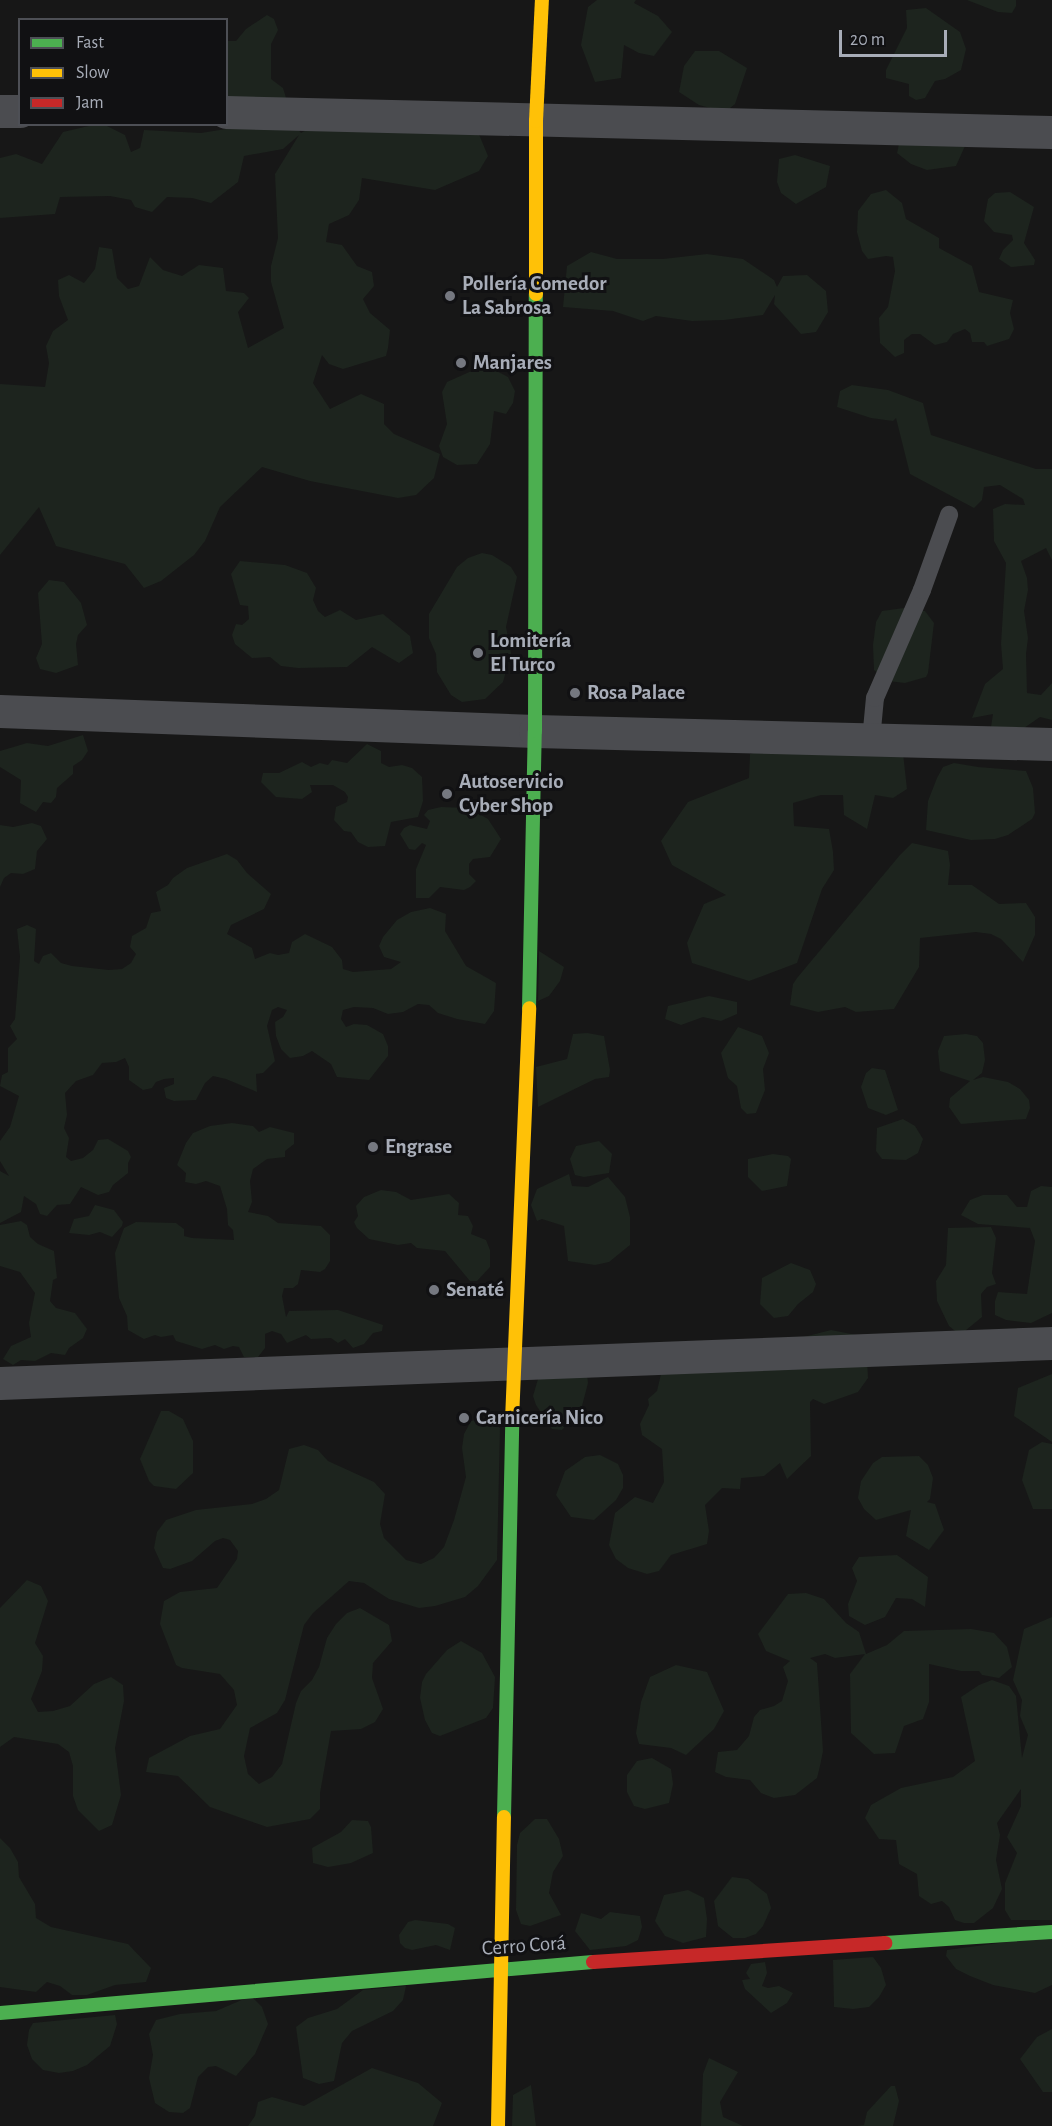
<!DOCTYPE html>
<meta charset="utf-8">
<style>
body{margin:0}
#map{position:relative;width:1052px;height:2126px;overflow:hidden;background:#171717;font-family:"Alegreya Sans",sans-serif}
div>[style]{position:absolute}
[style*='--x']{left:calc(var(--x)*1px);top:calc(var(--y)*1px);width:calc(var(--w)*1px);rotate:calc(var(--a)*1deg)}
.green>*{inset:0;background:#1d241e}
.lane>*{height:18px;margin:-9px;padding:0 9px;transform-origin:9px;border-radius:9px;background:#4b4c50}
.street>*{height:33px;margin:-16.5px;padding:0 16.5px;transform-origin:16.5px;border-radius:16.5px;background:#4b4c50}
.fast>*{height:14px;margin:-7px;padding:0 7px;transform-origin:7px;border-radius:7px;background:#4caf50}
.slow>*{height:14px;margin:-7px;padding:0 7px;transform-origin:7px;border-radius:7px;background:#ffc107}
.jam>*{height:14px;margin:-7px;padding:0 7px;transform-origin:7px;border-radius:7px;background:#c62828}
.dots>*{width:16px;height:16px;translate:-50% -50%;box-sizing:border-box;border:3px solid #111113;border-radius:50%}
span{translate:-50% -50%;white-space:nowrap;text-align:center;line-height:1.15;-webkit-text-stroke:6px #111113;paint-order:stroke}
.poi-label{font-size:21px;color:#a8adb8;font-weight:700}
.left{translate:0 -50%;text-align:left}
.street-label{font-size:21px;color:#a8adb8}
.legend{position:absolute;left:18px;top:18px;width:210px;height:108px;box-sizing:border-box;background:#111113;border:2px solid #4d4f55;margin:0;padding:8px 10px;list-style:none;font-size:18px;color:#a8adb8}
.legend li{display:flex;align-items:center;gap:12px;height:30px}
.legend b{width:30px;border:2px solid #4d4f55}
.scale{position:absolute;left:839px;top:30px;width:108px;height:27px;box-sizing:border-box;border:3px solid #a8adb8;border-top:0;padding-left:8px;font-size:18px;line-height:21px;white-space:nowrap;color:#a8adb8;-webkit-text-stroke:4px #111113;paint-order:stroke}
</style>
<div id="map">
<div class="green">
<i style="clip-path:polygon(597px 0,636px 0,634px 3px,658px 16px,672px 32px,654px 56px,639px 53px,624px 45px,621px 78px,595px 82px,581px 45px,588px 7px)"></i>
<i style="clip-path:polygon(967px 0,1016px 0,1016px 6px,1012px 13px,998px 12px)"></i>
<i style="clip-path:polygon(926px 8px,960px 32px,966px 49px,961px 70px,945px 79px,935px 81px,925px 98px,916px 100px,909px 96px,909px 84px,886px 78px,886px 70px,907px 28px,906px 10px)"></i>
<i style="clip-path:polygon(267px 15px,274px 19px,278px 30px,271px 44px,271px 79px,283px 88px,287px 101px,227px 107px,227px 41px,236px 41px,246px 29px)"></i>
<i style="clip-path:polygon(695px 51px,719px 51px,747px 68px,735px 104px,725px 112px,699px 105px,679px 92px,684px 66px)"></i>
<i style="clip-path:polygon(255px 118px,289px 118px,301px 133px,315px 125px,478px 132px,488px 156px,479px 171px,435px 190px,362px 178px,359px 200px,349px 215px,329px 224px,326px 242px,342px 245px,357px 266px,372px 272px,374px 286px,363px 299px,370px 313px,390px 330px,388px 348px,386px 356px,343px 369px,329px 364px,322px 355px,313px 383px,330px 409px,361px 394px,384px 404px,384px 424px,394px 434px,440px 454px,434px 478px,416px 495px,398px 498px,310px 481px,262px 467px,220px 507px,205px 541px,194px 555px,161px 581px,144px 588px,125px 564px,56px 546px,39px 507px,0 555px,0 384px,45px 387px,49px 363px,46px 346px,53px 331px,68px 320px,59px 296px,58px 280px,69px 275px,84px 283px,95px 269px,99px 247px,112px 249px,117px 278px,128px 289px,139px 286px,150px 257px,163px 270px,182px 276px,199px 265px,223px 268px,226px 291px,244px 293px,249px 298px,238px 312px,248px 348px,284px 328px,271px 282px,271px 266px,278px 238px,275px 174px,299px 135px,283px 149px,244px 156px,238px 182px,211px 203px,192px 198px,167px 197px,152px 212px,135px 207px,131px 200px,110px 196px,60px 197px,55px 214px,0 218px,0 158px,16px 154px,42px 164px,63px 132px,93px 125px,105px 125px,125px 135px,131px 152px,140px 148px,144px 130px,201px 133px,226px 129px)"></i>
<i style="clip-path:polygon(899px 144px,965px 146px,956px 166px,927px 170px,911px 164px,897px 153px)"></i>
<i style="clip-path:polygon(795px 155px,830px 166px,826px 187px,796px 204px,781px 193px,777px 182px,779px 159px)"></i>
<i style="clip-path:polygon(886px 190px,902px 203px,906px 219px,939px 238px,939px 248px,972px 266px,979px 292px,1013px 300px,1010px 313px,1014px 329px,1009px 339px,987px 346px,984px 342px,972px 342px,970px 333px,965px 329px,953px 334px,947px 342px,935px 345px,920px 334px,912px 334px,904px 340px,904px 353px,895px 357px,880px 343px,879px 318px,888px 307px,895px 271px,893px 257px,886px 256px,868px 259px,862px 251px,857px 232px,858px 211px,871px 194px)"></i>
<i style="clip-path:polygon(1010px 192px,1034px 207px,1024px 243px,1035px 260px,1034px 265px,1011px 267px,999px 259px,1003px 250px,1013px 240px,1012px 235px,994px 232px,984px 221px,988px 199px,995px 193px)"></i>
<i style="clip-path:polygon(591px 252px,617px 259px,663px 259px,707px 254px,743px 259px,774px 280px,777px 287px,783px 276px,807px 275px,826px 291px,828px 312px,816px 332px,801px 334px,774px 304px,775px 295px,763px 315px,724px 320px,692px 321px,656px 316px,643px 321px,613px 311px,563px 307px,567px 266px)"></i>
<i style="clip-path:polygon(485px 365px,508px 377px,515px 391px,513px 403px,506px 414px,494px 411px,490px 444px,477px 464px,457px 465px,443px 457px,439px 446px,447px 424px,442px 392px,447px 382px)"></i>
<i style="clip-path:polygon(852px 385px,888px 390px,923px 403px,931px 435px,1036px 469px,1052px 469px,1052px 560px,1046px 548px,1021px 561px,1027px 578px,1028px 590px,1024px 611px,1028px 638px,1026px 654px,1027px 693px,1041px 695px,1052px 683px,1052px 720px,1040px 717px,1024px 728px,991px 727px,993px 714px,972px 718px,985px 684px,1003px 669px,1001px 644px,1006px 563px,994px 541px,993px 509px,1005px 504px,1025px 505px,1023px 499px,1000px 485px,984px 487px,982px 500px,974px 508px,910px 474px,896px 418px,893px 421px,871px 418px,837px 407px,840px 391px)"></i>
<i style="clip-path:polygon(482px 553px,492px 555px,511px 567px,517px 577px,506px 627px,511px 653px,503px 682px,485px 699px,462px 702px,451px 695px,437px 672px,436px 654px,429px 638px,429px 614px,457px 567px,468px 558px)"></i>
<i style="clip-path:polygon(240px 561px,285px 565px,307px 573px,316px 588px,313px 600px,318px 611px,325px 617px,340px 610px,356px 620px,383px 614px,410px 636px,413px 653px,399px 663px,372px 647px,347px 667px,298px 668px,281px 666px,270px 657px,252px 658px,235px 644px,232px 635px,236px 624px,242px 625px,249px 619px,248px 606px,240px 605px,231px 574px)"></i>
<i style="clip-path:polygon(49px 580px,64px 582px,81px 603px,87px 625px,78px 635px,76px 644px,78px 665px,56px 673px,40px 669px,36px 658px,42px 644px,38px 593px)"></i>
<i style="clip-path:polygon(904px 608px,925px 611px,934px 623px,928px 673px,926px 677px,905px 683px,888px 681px,874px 670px,873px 645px,876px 622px,882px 611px)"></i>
<i style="clip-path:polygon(83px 735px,88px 751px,82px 760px,73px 766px,73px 774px,57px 788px,56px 797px,51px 803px,43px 802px,36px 812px,20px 803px,21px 780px,0 767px,0 751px,27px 743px,48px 746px)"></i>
<i style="clip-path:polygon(802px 738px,903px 753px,907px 789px,893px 798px,875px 795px,867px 829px,844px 815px,843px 795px,821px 795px,793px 803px,794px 826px,829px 829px,833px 852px,834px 870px,822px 889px,797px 963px,749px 981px,692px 963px,687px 943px,704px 904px,726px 895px,672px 865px,661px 841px,688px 802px,749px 778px,750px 754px)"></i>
<i style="clip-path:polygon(367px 744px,381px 751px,381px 763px,389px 767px,402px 765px,412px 768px,422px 777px,423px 801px,418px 817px,391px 822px,385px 846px,368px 847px,358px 842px,351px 832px,344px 831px,334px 820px,336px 807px,347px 802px,348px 797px,345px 792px,333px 785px,310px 785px,312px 792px,302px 799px,276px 797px,261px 782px,263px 773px,279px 773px,302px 762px,311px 767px,320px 763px,328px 765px,332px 760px,347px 763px)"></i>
<i style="clip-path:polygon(954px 763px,978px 767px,1026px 771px,1033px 788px,1035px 813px,1032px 819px,1008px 835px,995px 839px,971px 840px,926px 830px,928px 801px,937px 778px,943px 767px)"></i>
<i style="clip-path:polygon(441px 807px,468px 808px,488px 819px,501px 839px,490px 857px,473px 859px,469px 864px,469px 874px,476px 881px,470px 887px,464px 890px,440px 887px,429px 898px,416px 898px,416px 869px,426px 845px,422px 843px,415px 850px,409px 849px,400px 834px,404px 828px,410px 825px,427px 829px,430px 821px,424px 815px,428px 810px)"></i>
<i style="clip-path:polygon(32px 823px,41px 826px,47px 839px,37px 851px,35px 869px,23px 874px,11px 873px,4px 878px,0 887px,0 825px,13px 827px)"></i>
<i style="clip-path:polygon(912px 843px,948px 851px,950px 865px,948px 885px,972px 885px,999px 904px,1026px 903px,1035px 917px,1035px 935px,1023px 962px,1001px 939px,991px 934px,976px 932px,920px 938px,919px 967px,894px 1009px,856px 1012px,845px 1007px,818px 1012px,790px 1005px,793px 984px,797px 978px,900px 855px)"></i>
<i style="clip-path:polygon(227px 854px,237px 860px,247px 873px,271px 894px,264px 909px,231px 925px,227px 934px,252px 948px,255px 959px,270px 953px,278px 955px,289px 953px,292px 942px,305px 934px,332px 947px,342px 960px,343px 969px,353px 972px,391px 969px,401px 962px,384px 957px,379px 946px,383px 937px,397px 920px,411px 912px,430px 908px,446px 914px,445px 931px,466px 966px,496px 983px,494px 1011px,485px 1024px,457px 1019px,438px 1013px,429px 1005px,418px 1004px,403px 1012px,388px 1014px,373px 1008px,354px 1007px,343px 1010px,341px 1019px,346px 1027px,354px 1024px,367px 1025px,383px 1034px,388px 1046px,388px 1056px,369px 1080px,337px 1077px,331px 1064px,312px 1051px,303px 1056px,290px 1058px,281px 1049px,276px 1036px,275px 1022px,283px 1017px,287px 1010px,278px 1007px,272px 1010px,267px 1026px,275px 1061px,263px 1073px,256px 1074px,257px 1092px,226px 1079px,213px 1076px,205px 1083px,196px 1100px,174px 1101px,166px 1098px,164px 1088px,174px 1084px,174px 1078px,164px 1079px,156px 1082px,152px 1088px,143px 1090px,129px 1080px,129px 1067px,125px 1058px,116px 1062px,102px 1063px,93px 1075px,76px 1081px,65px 1093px,67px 1115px,64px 1128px,69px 1138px,66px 1157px,71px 1161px,83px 1158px,93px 1150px,98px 1140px,108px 1139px,128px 1151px,131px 1157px,128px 1163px,128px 1173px,113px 1185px,109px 1192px,98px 1195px,81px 1187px,70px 1204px,57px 1205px,47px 1216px,40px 1214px,36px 1204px,24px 1196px,21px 1212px,0 1223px,0 1171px,9px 1176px,0 1161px,0 1141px,10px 1127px,19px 1096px,0 1086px,2px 1075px,8px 1072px,8px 1048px,17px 1039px,10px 1026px,15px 1019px,20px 957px,17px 929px,27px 925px,36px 929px,34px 961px,39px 964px,43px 956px,51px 953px,61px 963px,72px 966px,109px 970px,122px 969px,131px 963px,136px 954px,130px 947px,132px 936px,146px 928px,151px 913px,161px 911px,156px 892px,168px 885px,173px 878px,187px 868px)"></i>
<i style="clip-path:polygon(539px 951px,564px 967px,560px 981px,549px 996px,538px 1001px)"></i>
<i style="clip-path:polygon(709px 996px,737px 1002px,737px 1014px,721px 1021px,703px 1017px,681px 1025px,665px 1019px,668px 1006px)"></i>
<i style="clip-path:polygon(738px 1027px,762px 1036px,769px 1053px,763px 1069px,765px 1090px,756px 1113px,747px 1114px,741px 1108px,737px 1086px,728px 1078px,721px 1053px)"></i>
<i style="clip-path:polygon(587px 1033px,604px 1036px,610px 1070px,609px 1077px,595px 1079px,538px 1107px,536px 1067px,567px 1059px,573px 1034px)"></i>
<i style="clip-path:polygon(966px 1034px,977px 1036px,983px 1043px,985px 1060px,982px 1073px,973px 1080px,983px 1077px,1008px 1082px,1020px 1089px,1029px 1100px,1030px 1108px,1026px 1119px,961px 1124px,949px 1107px,950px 1098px,970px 1081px,940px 1071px,938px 1051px,944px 1036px)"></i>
<i style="clip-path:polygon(872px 1068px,885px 1070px,898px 1110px,886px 1115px,868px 1108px,861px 1087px,866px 1073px)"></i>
<i style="clip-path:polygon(903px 1119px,915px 1126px,923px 1139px,918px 1153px,906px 1160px,882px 1159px,876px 1151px,877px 1128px)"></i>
<i style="clip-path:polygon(232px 1123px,253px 1126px,259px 1132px,270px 1127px,294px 1133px,294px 1144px,285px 1151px,285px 1157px,267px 1159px,253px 1169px,250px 1181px,252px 1202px,248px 1212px,268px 1216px,278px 1223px,321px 1226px,330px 1235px,330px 1261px,325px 1269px,320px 1272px,301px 1270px,298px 1284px,293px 1288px,284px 1288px,282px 1296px,286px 1317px,289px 1311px,338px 1310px,383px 1325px,382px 1331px,373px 1333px,364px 1344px,353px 1348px,345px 1339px,338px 1343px,331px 1338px,311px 1339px,306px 1335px,287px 1343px,281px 1334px,272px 1331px,265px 1334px,265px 1348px,258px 1357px,244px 1357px,239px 1347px,233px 1346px,224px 1349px,215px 1345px,202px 1349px,176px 1341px,173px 1335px,161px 1337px,155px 1335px,144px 1339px,128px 1330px,127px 1316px,119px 1298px,115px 1253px,124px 1228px,136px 1222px,176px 1223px,184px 1229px,184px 1236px,192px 1238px,234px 1240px,233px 1230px,228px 1225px,227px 1209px,220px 1186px,206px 1181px,196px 1184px,185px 1182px,186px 1173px,177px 1165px,186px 1143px,193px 1133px,210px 1126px)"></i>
<i style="clip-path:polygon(599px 1141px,612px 1154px,609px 1173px,584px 1177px,575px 1175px,570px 1159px,576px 1146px)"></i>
<i style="clip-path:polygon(773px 1154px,788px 1156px,791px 1159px,787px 1186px,762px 1191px,748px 1177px,748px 1159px)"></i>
<i style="clip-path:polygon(569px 1174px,572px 1186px,588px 1187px,608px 1177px,625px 1197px,630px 1217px,630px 1245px,609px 1262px,595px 1265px,568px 1261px,564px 1226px,542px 1219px,537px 1221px,531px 1205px,537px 1189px)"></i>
<i style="clip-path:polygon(1041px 1186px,1052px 1187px,1052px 1313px,1031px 1323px,1006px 1320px,995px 1315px,995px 1301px,998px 1292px,1027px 1294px,1035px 1241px,1030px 1228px,978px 1224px,961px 1215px,970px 1200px,983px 1195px,1007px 1195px,1017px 1207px,1027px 1207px,1031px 1191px)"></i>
<i style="clip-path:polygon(381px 1190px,396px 1192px,411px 1200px,449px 1194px,459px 1203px,458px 1215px,468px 1216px,473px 1226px,471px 1234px,486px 1240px,490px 1250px,490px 1267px,477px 1281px,470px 1281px,445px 1251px,417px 1248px,411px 1243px,398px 1245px,369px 1239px,357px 1228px,354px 1222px,358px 1216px,356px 1206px,364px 1197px)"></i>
<i style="clip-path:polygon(95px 1205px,114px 1210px,123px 1222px,122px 1226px,112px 1237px,100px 1232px,89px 1235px,69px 1233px,74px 1219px,89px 1216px)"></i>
<i style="clip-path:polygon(21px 1221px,27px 1225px,30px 1237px,38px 1244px,54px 1251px,57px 1278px,53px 1280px,50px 1301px,56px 1308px,75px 1313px,87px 1329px,83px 1338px,69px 1348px,65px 1355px,51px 1353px,35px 1361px,21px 1360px,13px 1365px,3px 1359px,11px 1346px,31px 1337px,29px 1323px,35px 1293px,20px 1272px,0 1266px,0 1225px)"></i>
<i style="clip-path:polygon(991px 1227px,996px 1238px,992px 1273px,996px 1284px,987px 1287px,981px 1294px,982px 1317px,960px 1335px,949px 1326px,937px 1301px,936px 1281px,946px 1265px,948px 1228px)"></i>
<i style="clip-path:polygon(791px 1263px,810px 1270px,816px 1284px,813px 1292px,798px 1304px,788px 1316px,774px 1318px,760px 1304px,762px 1278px)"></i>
<i style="clip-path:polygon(831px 1330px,866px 1337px,868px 1378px,858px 1392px,824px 1404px,813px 1399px,810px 1402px,811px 1456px,787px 1479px,780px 1463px,764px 1476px,741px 1478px,740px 1489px,722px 1488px,705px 1505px,709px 1531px,707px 1544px,671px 1555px,659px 1571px,647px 1574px,628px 1568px,616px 1559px,609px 1545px,615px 1513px,635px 1497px,653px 1503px,664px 1482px,662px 1449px,642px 1435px,640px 1424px,649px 1405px,648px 1399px,657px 1391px,661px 1374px)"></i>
<i style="clip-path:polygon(586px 1364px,588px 1383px,582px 1406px,562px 1430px,552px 1429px,536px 1405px,533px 1396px,538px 1379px)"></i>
<i style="clip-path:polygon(1052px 1374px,1052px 1442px,1014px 1416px,1018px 1388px)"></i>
<i style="clip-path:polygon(161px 1411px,169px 1411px,183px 1419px,193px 1441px,193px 1473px,176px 1489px,154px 1486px,149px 1481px,140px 1459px)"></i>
<i style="clip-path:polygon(487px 1418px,500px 1428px,497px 1560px,478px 1586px,465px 1597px,435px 1606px,419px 1608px,389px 1599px,364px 1583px,349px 1581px,313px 1613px,304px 1625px,285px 1700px,277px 1713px,250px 1728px,244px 1756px,248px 1774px,259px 1784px,272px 1777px,282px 1764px,296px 1703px,301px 1691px,312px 1680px,319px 1667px,327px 1638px,336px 1624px,347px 1613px,360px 1608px,389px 1625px,392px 1641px,373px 1663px,372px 1678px,383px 1709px,375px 1722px,361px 1729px,331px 1731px,320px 1793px,320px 1809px,310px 1819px,267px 1827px,210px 1807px,178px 1776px,146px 1772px,149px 1758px,190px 1736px,220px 1729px,237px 1705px,234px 1690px,220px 1674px,182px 1668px,176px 1665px,160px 1624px,164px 1601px,180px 1592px,217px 1588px,237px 1559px,238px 1551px,230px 1540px,223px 1538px,215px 1541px,192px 1561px,170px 1569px,163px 1568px,154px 1548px,157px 1532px,166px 1520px,196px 1510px,252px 1504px,266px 1499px,279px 1490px,289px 1449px,304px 1445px,318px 1450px,328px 1461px,374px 1482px,385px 1494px,380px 1524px,384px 1538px,406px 1560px,421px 1564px,434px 1558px,444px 1547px,454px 1520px,466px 1477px,462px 1448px,464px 1434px,471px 1421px)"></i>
<i style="clip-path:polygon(1042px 1442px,1052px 1444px,1052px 1509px,1033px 1509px,1022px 1480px,1029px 1450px)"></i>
<i style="clip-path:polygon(600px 1455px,618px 1464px,623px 1475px,623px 1488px,616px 1500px,594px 1520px,571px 1517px,556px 1495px,565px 1471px,585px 1457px)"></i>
<i style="clip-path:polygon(919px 1456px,928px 1465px,933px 1478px,930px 1499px,927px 1502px,935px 1504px,944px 1530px,929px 1550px,906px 1536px,911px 1510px,876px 1520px,864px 1509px,858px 1498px,861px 1481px,873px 1463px,882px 1457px)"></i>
<i style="clip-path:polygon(897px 1555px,928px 1577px,925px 1607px,912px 1599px,896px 1598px,885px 1617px,865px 1625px,849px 1616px,848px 1604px,857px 1581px,852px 1568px,859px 1557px)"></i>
<i style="clip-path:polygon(27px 1580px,41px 1586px,48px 1601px,35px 1643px,43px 1656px,42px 1671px,31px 1699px,38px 1712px,53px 1711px,70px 1706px,94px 1684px,111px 1677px,123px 1685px,124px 1701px,115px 1748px,121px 1795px,112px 1825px,99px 1831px,78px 1810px,73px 1796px,73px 1766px,69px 1752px,58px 1744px,14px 1737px,0 1747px,0 1608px)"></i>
<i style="clip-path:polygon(806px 1593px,824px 1599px,846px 1623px,859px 1632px,866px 1654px,887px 1645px,904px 1631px,971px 1629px,994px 1633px,1007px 1647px,1012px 1667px,999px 1678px,982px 1675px,979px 1671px,961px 1671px,929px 1664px,929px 1702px,923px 1719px,904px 1726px,895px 1753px,874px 1754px,851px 1733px,850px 1674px,865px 1654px,835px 1658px,825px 1654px,810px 1658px,817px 1663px,823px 1751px,820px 1766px,817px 1778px,795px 1795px,774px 1798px,761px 1793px,750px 1780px,726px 1777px,715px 1772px,718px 1752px,737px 1750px,749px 1736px,754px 1717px,760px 1710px,774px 1706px,782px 1701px,788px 1681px,783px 1667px,790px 1661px,766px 1651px,758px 1634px,788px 1594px)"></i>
<i style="clip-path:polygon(1052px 1617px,1052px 1920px,1011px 1920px,1005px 1910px,1005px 1883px,1017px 1853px,1007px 1837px,1021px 1806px,1021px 1789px,997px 1823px,1000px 1835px,996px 1860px,1002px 1889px,993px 1908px,974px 1923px,964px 1923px,955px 1920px,949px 1907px,942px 1901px,931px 1904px,919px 1896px,917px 1874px,899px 1864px,896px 1840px,879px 1839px,865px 1818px,871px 1805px,901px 1788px,953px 1777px,975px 1761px,961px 1697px,979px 1685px,992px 1680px,1009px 1686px,1016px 1696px,1022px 1758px,1028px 1735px,1020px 1716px,1022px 1700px,1013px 1680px,1024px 1629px)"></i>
<i style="clip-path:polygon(461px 1641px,482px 1653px,495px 1677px,493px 1708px,486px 1718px,440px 1736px,432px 1733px,425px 1720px,420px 1698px,422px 1682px,426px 1674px,447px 1650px)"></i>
<i style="clip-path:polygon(676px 1665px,707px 1672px,724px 1711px,714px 1729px,686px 1755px,671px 1748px,639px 1744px,636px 1733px,641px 1702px,650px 1677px)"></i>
<i style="clip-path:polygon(652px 1758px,671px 1769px,673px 1784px,669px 1803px,645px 1809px,634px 1806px,627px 1792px,627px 1775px,637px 1761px)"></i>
<i style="clip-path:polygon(535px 1819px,547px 1819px,559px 1839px,563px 1856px,553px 1872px,549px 1893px,561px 1915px,530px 1926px,521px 1924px,516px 1910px,517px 1845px,520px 1833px)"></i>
<i style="clip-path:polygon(352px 1820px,368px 1821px,371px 1827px,373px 1853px,351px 1863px,328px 1867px,313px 1863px,312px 1848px,341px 1832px)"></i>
<i style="clip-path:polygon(0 1838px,10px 1848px,18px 1862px,19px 1877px,35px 1904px,36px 1918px,51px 1927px,128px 1944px,151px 1968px,146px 1982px,115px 1985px,87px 1995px,72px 1995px,60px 1986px,47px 1982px,36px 1992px,0 1987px)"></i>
<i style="clip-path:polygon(732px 1877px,748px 1879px,767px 1894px,771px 1908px,763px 1926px,756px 1934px,745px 1938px,733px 1938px,718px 1926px,714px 1901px)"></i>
<i style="clip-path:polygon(688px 1890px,704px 1898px,707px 1919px,706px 1937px,683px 1943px,665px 1936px,655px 1921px,664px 1895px)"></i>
<i style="clip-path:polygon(610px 1912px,640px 1916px,642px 1927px,638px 1940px,626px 1946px,590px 1950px,575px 1931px,581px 1913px,601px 1919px)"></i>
<i style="clip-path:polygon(415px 1920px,448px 1924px,455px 1928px,450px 1950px,436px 1945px,412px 1950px,405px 1948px,400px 1943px,399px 1935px,408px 1922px)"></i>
<i style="clip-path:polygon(1052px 1936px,1052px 1985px,1035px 1993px,993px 1985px,970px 1976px,956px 1969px,946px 1956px,947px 1950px)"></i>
<i style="clip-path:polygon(873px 1957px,881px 1968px,886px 1985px,879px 1997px,869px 2007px,853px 2009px,834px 2007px,833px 1960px)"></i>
<i style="clip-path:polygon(765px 1962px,767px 1973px,762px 1986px,768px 1988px,779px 1986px,793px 1993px,787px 2003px,771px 2013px,745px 1989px,742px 1980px,750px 1979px,746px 1973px,751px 1964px)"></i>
<i style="clip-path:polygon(406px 1986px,403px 2000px,393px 2011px,352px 2031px,342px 2043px,334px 2081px,319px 2084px,303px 2078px,296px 2027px,308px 2018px,337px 2009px,363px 1990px)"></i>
<i style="clip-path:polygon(251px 1996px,262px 2007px,268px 2024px,255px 2054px,236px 2076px,216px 2066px,208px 2067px,198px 2077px,190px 2108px,183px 2113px,169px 2112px,155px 2103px,149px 2078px,153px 2055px,149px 2034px,156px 2020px,180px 2014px,216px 2011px)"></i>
<i style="clip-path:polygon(115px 2015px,117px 2024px,110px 2046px,87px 2065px,73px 2071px,59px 2073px,43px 2070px,32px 2059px,27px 2045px,29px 2030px,33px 2023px)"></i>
<i style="clip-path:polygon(1052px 2029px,1052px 2092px,1043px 2092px,1020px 2059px,1037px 2037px)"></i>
<i style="clip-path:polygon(709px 2058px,738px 2072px,720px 2102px,723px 2117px,743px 2126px,701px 2126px,703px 2074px)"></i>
<i style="clip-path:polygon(372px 2068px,418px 2083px,442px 2103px,433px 2126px,248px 2126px,255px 2116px,258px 2102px,272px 2097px,304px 2106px)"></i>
<i style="clip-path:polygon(531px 2085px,536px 2126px,512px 2126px,513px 2095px)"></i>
<i style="clip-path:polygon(891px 2086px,895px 2086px,899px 2101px,893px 2126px,857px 2126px,864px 2125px,867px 2112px)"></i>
</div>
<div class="lane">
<i style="--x:871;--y:740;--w:42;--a:-84.6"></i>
<i style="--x:875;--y:698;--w:118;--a:-66.5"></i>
<i style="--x:922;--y:590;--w:80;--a:-70.2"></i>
</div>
<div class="street">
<i style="--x:0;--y:111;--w:20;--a:0"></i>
<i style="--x:226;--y:112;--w:826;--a:1.39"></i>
<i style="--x:0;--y:711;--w:535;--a:2.14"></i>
<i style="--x:535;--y:731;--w:517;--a:1.44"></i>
<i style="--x:0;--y:1383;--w:1053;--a:-2.18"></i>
</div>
<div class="fast">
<i style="--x:529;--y:1008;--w:277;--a:-88.8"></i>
<i style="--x:535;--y:731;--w:437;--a:-89.9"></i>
<i style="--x:504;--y:1817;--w:397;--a:-88.8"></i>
<i style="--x:885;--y:1943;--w:167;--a:-3.8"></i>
<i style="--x:0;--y:2013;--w:595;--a:-4.92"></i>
</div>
<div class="slow">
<i style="--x:536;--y:294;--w:173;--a:-90"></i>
<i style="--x:536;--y:121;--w:121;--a:-87.2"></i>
<i style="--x:512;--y:1420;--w:412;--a:-87.6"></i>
<i style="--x:498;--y:2126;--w:309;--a:-88.9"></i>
</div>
<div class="jam">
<i style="--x:593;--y:1962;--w:293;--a:-3.7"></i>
</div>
<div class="dots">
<i style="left:450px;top:296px;background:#757880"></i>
<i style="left:461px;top:363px;background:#757880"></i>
<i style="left:478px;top:653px;background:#757880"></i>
<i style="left:575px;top:693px;background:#757880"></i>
<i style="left:447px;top:794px;background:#757880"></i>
<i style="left:373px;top:1147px;background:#757880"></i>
<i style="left:434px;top:1290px;background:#757880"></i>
<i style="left:464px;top:1418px;background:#757880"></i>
</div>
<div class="poi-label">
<span class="left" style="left:462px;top:296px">Pollería Comedor<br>La Sabrosa</span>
<span class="left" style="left:473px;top:363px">Manjares</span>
<span class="left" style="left:490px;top:653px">Lomitería<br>El Turco</span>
<span class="left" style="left:587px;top:693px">Rosa Palace</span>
<span class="left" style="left:459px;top:794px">Autoservicio<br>Cyber Shop</span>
<span class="left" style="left:385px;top:1147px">Engrase</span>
<span class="left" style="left:446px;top:1290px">Senaté</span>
<span class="left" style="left:476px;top:1418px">Carnicería Nico</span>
</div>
<div class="street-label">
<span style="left:524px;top:1946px;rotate:-4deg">Cerro Corá</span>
</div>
<ul class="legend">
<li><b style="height:8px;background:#4caf50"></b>Fast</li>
<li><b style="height:8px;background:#ffc107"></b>Slow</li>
<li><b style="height:8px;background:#c62828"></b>Jam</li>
</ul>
<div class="scale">20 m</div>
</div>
